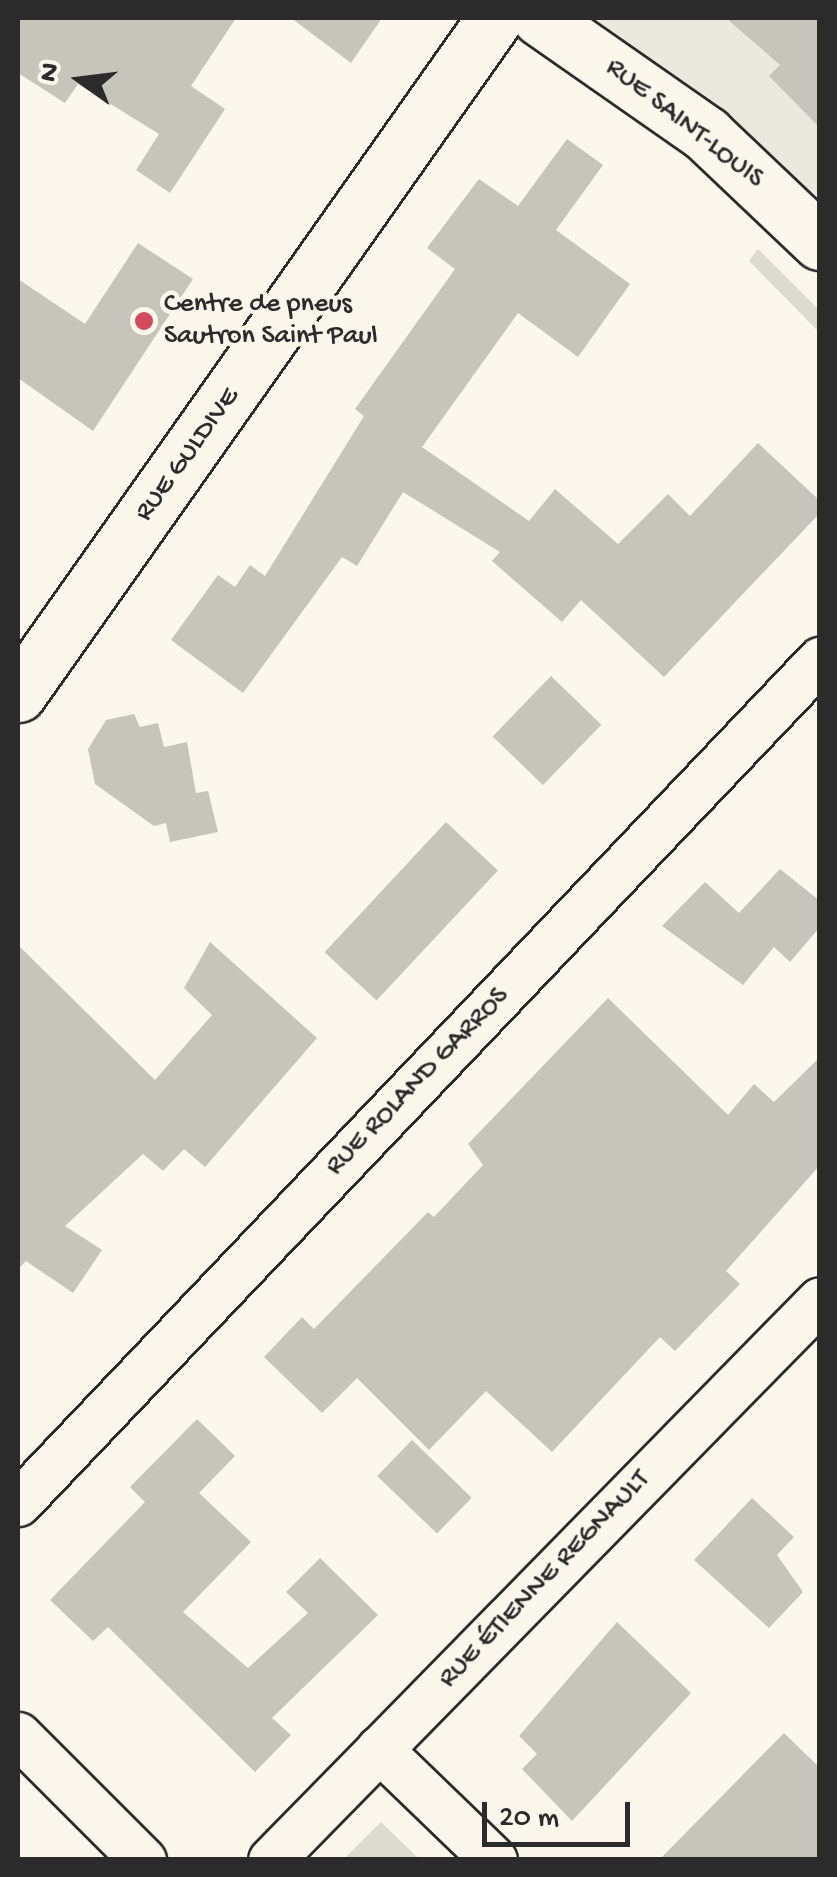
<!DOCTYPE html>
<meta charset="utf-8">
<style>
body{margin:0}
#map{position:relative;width:837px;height:1877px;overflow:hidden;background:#fbf7ec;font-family:"Gochi Hand",sans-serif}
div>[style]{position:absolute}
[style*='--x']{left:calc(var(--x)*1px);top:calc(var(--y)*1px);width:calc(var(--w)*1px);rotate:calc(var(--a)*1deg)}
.built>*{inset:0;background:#ebe8de}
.green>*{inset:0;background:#dddad0}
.building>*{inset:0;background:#c7c4bc;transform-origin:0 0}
.roads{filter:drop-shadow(2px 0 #2b2b2b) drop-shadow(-2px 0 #2b2b2b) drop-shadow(0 2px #2b2b2b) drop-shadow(0 -2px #2b2b2b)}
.minor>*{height:45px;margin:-22.5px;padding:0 22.5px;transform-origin:22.5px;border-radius:22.5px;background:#fbf7ec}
.tertiary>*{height:55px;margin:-27.5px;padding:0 27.5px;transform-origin:27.5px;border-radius:27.5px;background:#fbf7ec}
.dots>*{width:28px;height:28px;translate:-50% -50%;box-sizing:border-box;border:5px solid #fbf7ec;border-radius:50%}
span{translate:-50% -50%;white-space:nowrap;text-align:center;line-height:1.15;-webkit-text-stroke:9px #fbf7ec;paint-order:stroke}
.street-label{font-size:28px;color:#2b2b2b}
.poi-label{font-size:28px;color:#2b2b2b}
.left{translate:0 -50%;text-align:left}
.frame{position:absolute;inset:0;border:20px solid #2b2b2b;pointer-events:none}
.north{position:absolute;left:30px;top:30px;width:100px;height:100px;-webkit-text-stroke:8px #fbf7ec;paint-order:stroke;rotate:284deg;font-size:28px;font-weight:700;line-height:40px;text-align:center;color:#2b2b2b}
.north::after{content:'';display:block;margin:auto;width:35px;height:45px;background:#2b2b2b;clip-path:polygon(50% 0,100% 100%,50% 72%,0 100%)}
.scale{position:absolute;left:482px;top:1802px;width:148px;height:45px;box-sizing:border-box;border:5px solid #2b2b2b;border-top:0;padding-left:12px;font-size:30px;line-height:35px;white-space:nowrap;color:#2b2b2b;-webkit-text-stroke:8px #fbf7ec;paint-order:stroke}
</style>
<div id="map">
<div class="built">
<i style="clip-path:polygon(540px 18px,819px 18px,819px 242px)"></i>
</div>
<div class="green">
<i style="clip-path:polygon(758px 249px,819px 310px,819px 332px,749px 261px)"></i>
<i style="clip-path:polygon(381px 1822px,419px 1859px,344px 1859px)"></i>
</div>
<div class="building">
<i style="clip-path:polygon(18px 18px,236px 18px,191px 86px,225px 109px,170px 193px,136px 170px,159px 134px,78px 84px,65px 103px,18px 73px)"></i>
<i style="clip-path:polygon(291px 18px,382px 18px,351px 63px)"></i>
<i style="clip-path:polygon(726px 18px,820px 18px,820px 128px,769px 76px,780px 65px)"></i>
<i style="clip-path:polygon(567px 139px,603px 165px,556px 230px,630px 284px,578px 357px,518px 313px,422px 447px,529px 521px,555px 489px,618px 544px,668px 494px,690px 516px,758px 443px,820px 501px,820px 513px,664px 677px,581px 600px,562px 622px,492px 561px,500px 552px,403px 492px,357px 566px,342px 557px,243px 693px,171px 640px,218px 575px,235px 587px,250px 565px,265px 576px,364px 416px,355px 409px,455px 269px,427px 248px,479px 179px,518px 206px)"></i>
<i style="clip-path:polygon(138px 243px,193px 279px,93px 431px,18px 378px,18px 279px,85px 324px)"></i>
<i style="left:551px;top:676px;width:70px;height:84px;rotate:44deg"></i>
<i style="clip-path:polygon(134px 714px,140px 727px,158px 723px,164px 747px,187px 742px,196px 793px,208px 791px,218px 832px,170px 842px,166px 823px,154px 826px,95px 784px,88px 749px,106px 720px)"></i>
<i style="left:446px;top:822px;width:71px;height:178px;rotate:43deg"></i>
<i style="clip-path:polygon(780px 869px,820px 901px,820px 927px,790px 962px,774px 947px,743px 985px,662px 926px,705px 882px,739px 913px)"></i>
<i style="clip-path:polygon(210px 942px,317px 1038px,205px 1167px,184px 1149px,163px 1171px,143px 1154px,65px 1226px,102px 1250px,73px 1293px,26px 1261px,18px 1269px,18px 945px,155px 1080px,212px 1015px,184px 988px)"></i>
<i style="clip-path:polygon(608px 998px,728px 1115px,754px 1084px,774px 1102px,820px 1057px,820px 1165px,726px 1271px,740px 1284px,675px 1351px,660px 1337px,552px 1452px,486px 1391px,429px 1450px,357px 1378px,322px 1413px,264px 1357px,302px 1317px,314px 1329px,428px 1212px,434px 1217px,483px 1165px,468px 1144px)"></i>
<i style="clip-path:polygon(197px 1419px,235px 1456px,199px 1493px,251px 1542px,183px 1612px,248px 1668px,308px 1613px,286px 1592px,320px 1558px,378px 1615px,272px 1718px,291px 1735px,255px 1772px,108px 1627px,93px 1641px,50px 1600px,145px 1502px,130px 1487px)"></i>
<i style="left:412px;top:1440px;width:83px;height:50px;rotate:44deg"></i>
<i style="clip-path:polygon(752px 1498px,794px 1537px,777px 1555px,803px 1592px,769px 1628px,694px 1560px)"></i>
<i style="clip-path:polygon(617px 1622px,691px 1693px,572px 1821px,522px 1769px,537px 1754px,519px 1736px)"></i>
<i style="clip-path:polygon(784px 1733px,820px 1768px,820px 1860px,659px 1860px)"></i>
</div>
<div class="roads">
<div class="minor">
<i style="--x:18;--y:1503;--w:1164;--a:-46.43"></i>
<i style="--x:18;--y:1735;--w:177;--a:45"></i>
<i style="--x:379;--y:1749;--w:160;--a:44"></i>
<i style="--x:271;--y:1860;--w:784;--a:-45.57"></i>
</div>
<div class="tertiary">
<i style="--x:540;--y:18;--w:203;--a:34.9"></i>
<i style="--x:706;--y:134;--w:157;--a:43.5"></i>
<i style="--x:18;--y:694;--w:827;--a:-54.79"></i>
</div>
</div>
<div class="dots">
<i style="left:144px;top:321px;background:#d1495b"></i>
</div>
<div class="street-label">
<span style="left:684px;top:124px;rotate:38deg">RUE SAINT-LOUIS</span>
<span style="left:188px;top:455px;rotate:-54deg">RUE GULDIVE</span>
<span style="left:418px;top:1082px;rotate:-46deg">RUE ROLAND GARROS</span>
<span style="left:545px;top:1580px;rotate:-46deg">RUE ÉTIENNE REGNAULT</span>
</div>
<div class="poi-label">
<span class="left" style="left:164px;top:321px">Centre de pneus<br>Sautron Saint Paul</span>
</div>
<div class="frame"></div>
<div class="north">N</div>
<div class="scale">20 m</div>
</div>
